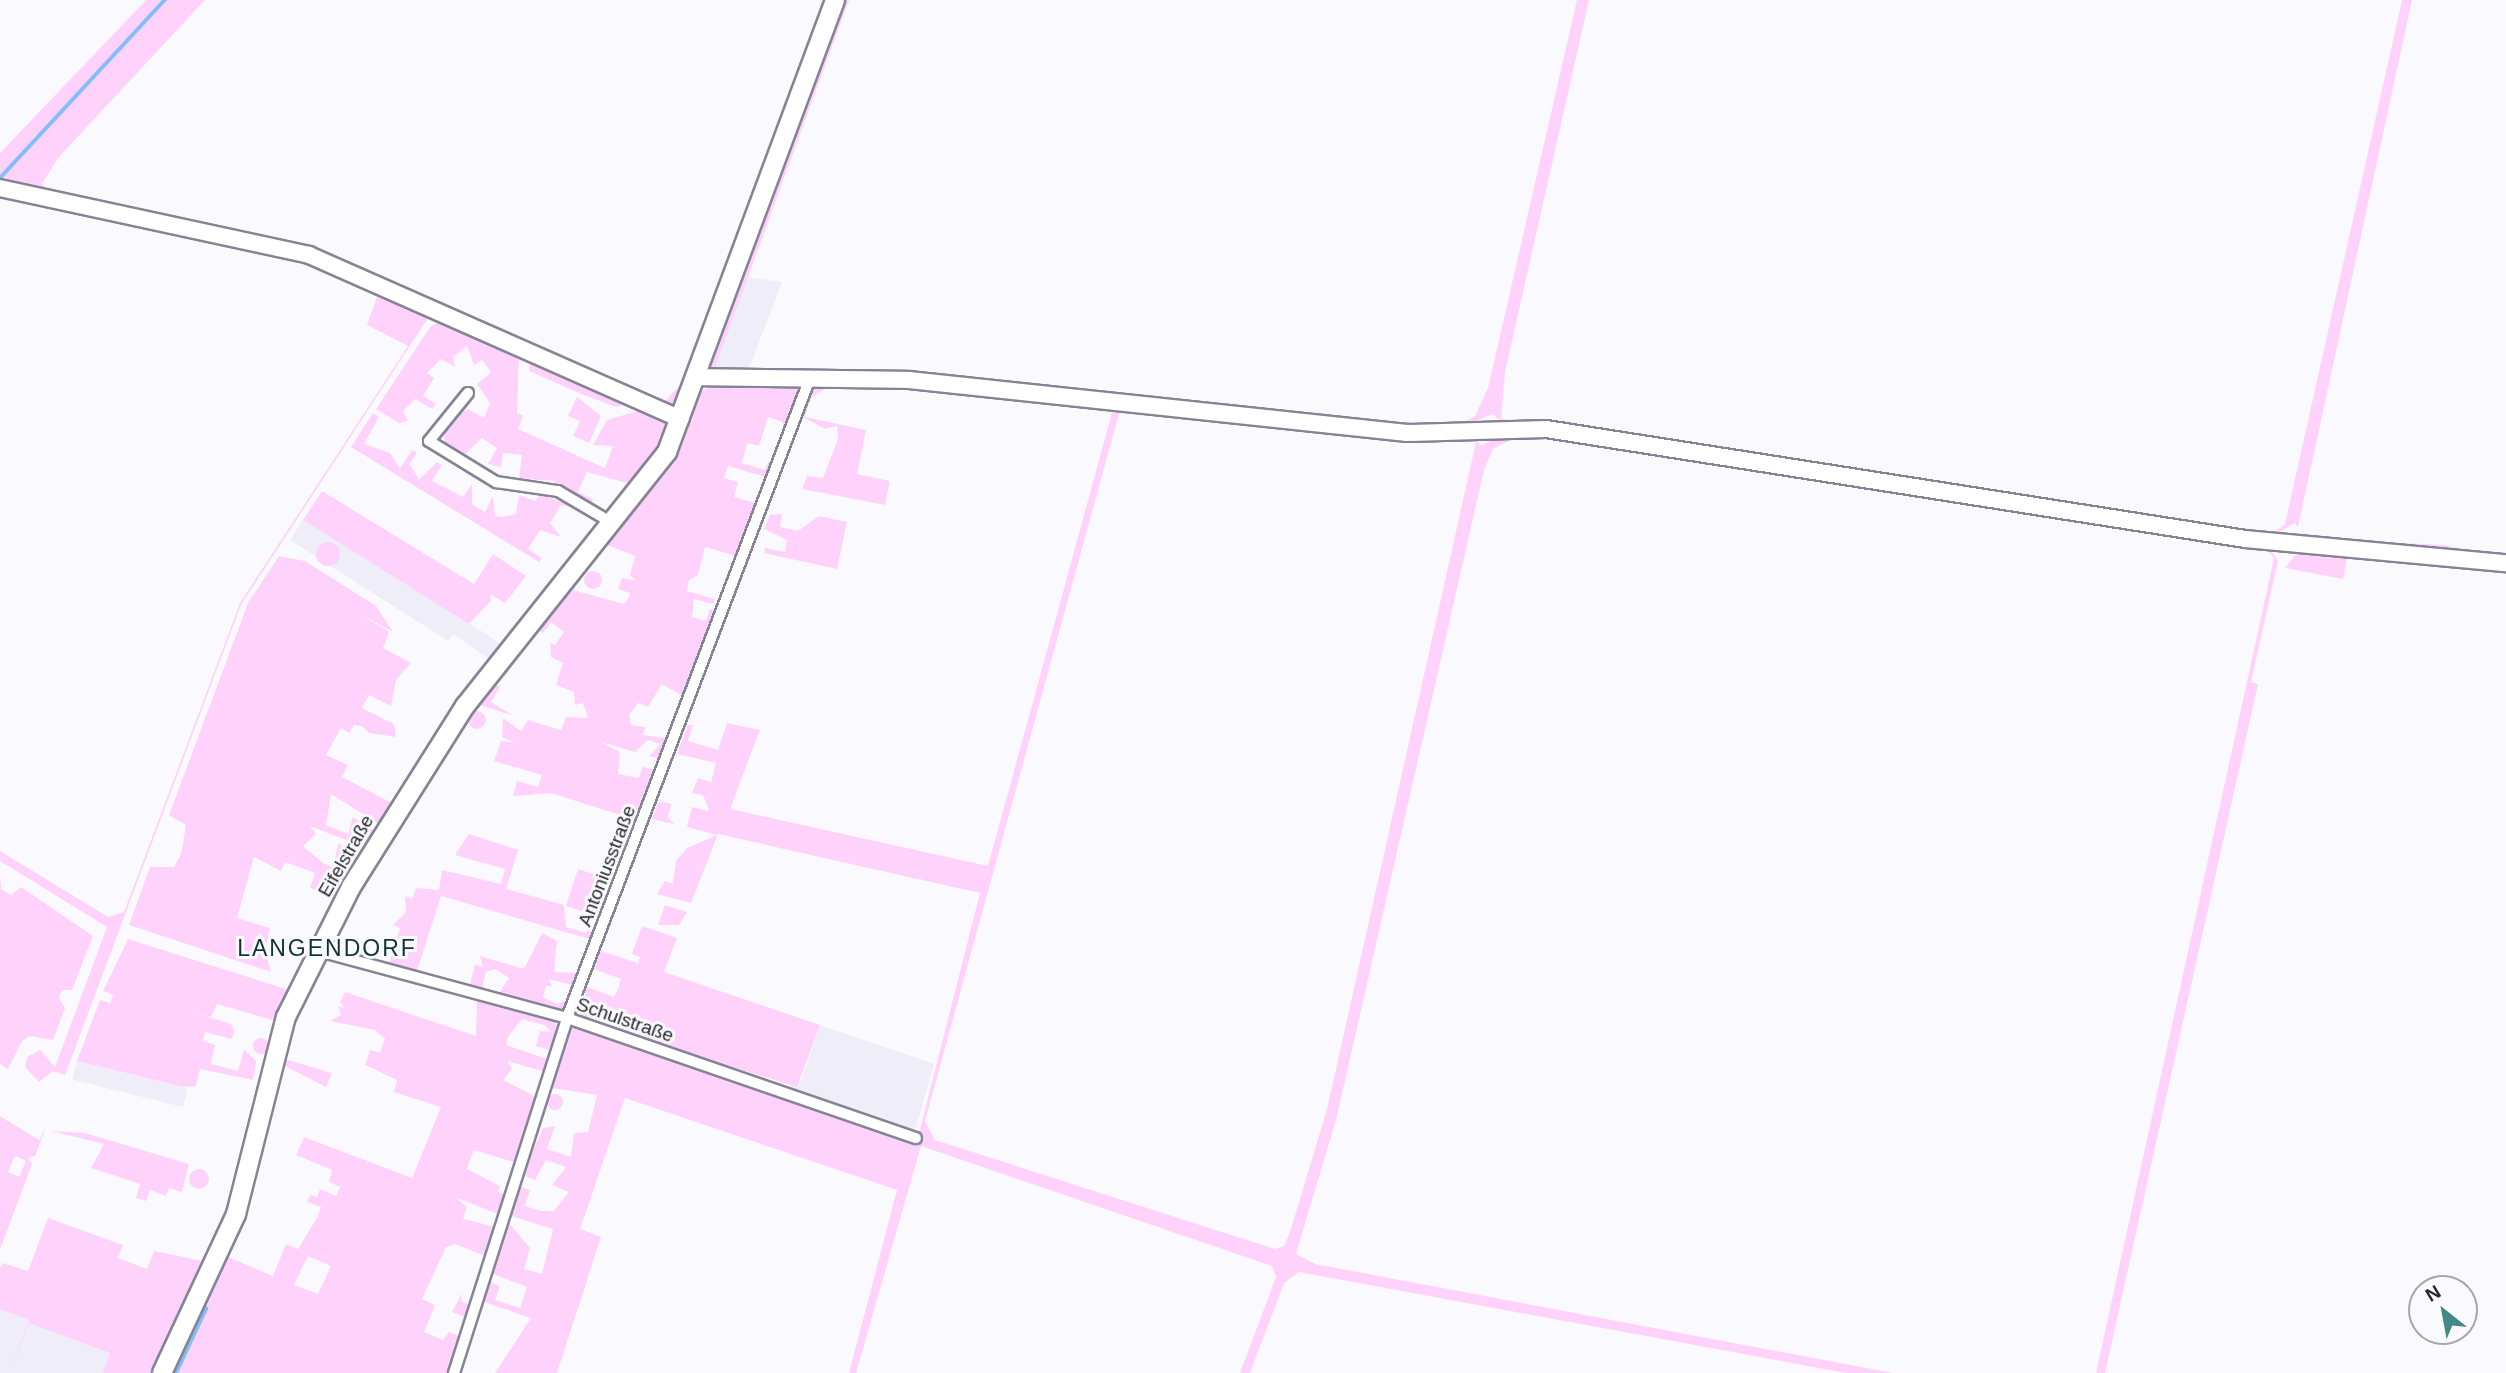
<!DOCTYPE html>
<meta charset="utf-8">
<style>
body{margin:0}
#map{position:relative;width:2506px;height:1373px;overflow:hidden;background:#fafafe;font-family:Arial,sans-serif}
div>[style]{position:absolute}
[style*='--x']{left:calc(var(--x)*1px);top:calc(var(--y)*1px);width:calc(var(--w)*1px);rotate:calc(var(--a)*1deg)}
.built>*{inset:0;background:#eeedf8;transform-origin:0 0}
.green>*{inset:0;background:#ffd2fc;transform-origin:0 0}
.round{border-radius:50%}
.stream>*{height:3.5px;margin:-1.75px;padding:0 1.75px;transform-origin:1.75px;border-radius:1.75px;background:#83befb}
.roads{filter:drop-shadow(2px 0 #858495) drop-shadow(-2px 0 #858495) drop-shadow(0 2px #858495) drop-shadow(0 -2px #858495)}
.street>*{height:10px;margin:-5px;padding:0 5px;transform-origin:5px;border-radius:5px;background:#fff}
.secondary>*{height:16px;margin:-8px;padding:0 8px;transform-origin:8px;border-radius:8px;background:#fff}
.primary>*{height:18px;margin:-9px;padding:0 9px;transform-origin:9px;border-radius:9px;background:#fff}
span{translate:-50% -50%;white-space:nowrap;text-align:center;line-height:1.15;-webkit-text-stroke:6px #fafafe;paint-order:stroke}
.street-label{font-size:19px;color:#27272e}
.quarter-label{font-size:23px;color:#123533;letter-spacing:2px}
.north{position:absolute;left:2408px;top:1275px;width:70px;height:70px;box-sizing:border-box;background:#fafafe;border:2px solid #a6a6ab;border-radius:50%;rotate:329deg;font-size:19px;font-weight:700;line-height:28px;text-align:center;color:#27272e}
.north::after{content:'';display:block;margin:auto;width:24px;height:32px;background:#428a87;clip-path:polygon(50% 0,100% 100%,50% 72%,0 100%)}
</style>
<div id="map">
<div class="built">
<i style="clip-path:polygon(746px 277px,782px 282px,748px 371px,711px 371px)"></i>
<i style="clip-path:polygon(303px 520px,491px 637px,501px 645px,489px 659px,453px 634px,448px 641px,290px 540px)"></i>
<i style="clip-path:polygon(820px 1025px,934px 1064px,916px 1128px,910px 1131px,787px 1089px,801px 1081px)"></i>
<i style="left:77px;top:1061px;width:114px;height:19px;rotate:14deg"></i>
<i style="clip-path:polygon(0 1301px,156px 1360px,147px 1373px,0 1373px)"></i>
</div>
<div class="green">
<i style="clip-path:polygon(146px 0,205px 0,58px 158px,42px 184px,47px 190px,296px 244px,664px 402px,683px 382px,824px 0,829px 0,677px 404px,668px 408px,325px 258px,0 185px,0 153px)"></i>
<i style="clip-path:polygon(842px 0,849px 0,713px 373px,708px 362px)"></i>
<i style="clip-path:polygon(1577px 0,1589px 0,1505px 372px,1501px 419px,1571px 425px,2272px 534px,2285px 524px,2402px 0,2412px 0,2298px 527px,2308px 538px,2443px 545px,2506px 558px,2308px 540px,2295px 523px,2270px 537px,2236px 534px,1845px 469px,1506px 424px,1492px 414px,1464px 427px,1423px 430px,940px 379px,743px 371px,880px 370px,1402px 425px,1464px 422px,1475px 416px,1488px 388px)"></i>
<i style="clip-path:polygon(0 191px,287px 251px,430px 315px,241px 605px,65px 1075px,53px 1071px,39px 1082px,25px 1067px,27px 1057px,40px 1050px,55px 1067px,107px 927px,0 861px,0 851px,108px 917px,124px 912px,240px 603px,408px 346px,367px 325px,378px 294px,318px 267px,269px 251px,0 199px)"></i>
<i style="clip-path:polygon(445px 320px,519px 350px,517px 413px,523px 416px,518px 429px,605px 468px,613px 446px,593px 445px,607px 420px,648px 408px,665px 417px,664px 439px,634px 485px,587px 472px,578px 492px,593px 499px,591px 504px,553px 481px,519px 478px,522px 455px,503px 453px,501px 467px,488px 464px,497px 448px,482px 438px,464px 455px,446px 444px,442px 432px,455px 417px,468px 409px,484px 418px,490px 403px,477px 384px,491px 372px,482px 360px,474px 365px,467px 346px,453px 357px,455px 367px,441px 359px,427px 373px,434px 378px,423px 396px,436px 404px,432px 409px,415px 399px,403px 411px,408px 421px,399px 423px,376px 409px,431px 326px)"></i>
<i style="clip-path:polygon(530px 361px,629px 403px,616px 407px,579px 393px,529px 371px)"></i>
<i style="clip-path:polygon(evenodd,882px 382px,1474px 438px,1481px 445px,1498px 438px,1528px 432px,2267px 545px,2278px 561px,2251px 682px,2258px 684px,2105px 1373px,2096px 1373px,2099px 1359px,2274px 558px,2267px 549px,1581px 440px,1518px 436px,1493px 449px,1484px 470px,1336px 1120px,1296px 1254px,1315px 1264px,1893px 1373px,1846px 1373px,1299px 1272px,1284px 1283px,1250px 1373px,1240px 1373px,1276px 1277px,1272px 1266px,921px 1146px,856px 1373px,849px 1373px,897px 1190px,625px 1098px,580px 1229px,601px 1237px,557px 1373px,495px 1373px,531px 1318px,484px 1302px,490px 1282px,500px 1286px,495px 1300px,520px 1308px,527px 1287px,493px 1274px,509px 1223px,530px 1248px,524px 1269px,542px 1274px,553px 1229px,511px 1216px,521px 1187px,530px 1190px,525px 1206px,541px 1211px,554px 1211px,569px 1192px,552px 1185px,566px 1167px,546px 1160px,535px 1180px,525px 1176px,533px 1150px,543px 1128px,555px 1126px,547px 1149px,571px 1157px,574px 1133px,588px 1132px,597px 1095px,552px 1088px,567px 1030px,578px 1026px,917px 1141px,980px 893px,718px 834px,691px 903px,657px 894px,665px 881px,673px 884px,676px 861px,687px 848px,717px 835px,687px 827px,692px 807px,709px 811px,703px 795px,692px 793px,698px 778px,711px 782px,716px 763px,677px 754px,688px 725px,693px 725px,688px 741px,718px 750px,727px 723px,760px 730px,730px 809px,988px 866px,1113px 409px,903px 385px,829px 386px,810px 399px,805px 417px,866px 430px,857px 474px,890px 481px,885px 505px,802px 489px,807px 476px,823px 478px,838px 439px,837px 426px,825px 429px,803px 417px,814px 387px,882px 382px,1120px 410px,1476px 442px,1327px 1109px,1290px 1232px,1284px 1246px,1275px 1249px,935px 1140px,925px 1121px,1120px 410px)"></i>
<i style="clip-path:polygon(800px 384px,804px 390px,782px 441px,783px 422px,768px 417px,759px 446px,747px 443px,742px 463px,765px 470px,768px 462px,779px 461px,772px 479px,728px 466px,724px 478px,738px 482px,734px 497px,762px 505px,742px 558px,705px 547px,698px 575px,689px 580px,687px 591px,715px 599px,713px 604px,694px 599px,692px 617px,706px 621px,710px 609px,721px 612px,687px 699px,662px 684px,648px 707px,638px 703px,629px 715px,631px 725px,646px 727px,642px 735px,671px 739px,663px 760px,649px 756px,661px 744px,648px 740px,635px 752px,598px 741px,620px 752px,618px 774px,639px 778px,643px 766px,658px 772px,639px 821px,551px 793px,513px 796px,517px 781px,538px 787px,542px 775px,494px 761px,501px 741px,515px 743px,502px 737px,503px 718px,521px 731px,528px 720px,561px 730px,566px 717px,588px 718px,583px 703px,575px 705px,574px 692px,556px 685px,563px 663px,551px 657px,550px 643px,555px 645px,564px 632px,551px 622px,543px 633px,537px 628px,573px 590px,624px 604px,628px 599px,630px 593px,618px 589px,622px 578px,636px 581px,630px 575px,635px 556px,605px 544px,664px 474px,682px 431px,688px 431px,684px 427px,698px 393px,714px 385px)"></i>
<i style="clip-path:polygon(577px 397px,601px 416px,589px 443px,573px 436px,580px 421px,568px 416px)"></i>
<i style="clip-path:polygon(373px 413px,379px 417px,364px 444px,390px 453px,400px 469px,412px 450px,417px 452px,410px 464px,419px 480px,437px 462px,442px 465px,432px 481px,463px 497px,472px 484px,472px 504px,485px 512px,493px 496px,495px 516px,501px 517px,516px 514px,519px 495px,535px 501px,541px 494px,578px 509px,561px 505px,550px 523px,561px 537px,540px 530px,528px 549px,542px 558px,539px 562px,351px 447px)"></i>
<i style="clip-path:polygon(322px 491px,474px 584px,493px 554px,526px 576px,505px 603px,490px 594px,491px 601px,469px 624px,303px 520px)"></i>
<i style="clip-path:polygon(782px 514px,780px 527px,798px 531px,819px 516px,847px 522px,837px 569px,764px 553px,765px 548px,785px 552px,787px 540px,764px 529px,770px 515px)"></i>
<i class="round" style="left:316px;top:542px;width:24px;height:24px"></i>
<i style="clip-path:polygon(2300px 549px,2348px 552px,2343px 579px,2285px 568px)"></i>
<i style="clip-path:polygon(279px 556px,305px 561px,376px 606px,393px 632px,362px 615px,389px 632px,383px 648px,411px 663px,396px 680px,391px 706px,369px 695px,362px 708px,394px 724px,396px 737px,369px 733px,362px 726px,354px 725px,349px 733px,341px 728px,326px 755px,348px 765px,342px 777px,392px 803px,379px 824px,331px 794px,326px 825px,348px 834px,353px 817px,374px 831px,361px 846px,310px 826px,316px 834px,303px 846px,323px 863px,332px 867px,339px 843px,356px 853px,337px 897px,310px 888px,315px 873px,285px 862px,281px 871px,254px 857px,237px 918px,270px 928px,265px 949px,271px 972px,129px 925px,150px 867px,174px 867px,181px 854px,186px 825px,169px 815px,248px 603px)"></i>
<i class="round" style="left:584px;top:571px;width:18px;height:18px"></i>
<i style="clip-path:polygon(493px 683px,500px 687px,491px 702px,512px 715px,479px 705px)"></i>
<i class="round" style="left:468px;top:711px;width:18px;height:18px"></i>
<i style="clip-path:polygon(659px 801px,671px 804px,668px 817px,674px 824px,652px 819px)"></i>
<i style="clip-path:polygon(469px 834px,518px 850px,506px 889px,564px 905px,566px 927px,586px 933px,590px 924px,596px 925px,593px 940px,441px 896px,417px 971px,389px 964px,400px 928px,393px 925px,406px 912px,405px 896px,412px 899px,416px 888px,439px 890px,442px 870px,501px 884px,505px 869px,455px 855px)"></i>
<i style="left:578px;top:869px;width:40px;height:39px;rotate:18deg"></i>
<i style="clip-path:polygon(0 874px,1px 889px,11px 895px,21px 887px,93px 936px,72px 990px,62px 990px,59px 998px,65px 1008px,53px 1040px,30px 1036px,22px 1041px,8px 1069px,0 1064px)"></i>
<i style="clip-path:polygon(665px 905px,687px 912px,679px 925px,658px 925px)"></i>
<i style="clip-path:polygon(642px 926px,677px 938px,664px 972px,820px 1025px,797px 1087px,579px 1019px,587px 987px,614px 997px,618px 989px,621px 979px,594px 969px,601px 951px,638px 963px,640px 957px,632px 954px)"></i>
<i style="clip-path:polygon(542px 933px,557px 941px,554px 972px,581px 973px,576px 986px,549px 979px,552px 987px,546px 985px,543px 997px,557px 1004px,571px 999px,568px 1006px,561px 1009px,499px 993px,509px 978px,495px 969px,486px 972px,482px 988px,470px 984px,475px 964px,483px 967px,480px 956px,524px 969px)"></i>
<i style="clip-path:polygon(128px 939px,289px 990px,276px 1021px,217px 1004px,211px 1017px,193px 1012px,231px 1024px,235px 1032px,231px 1039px,205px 1032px,203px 1041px,215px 1045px,211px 1064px,238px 1071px,244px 1049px,256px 1061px,253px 1080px,200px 1069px,196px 1086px,183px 1087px,77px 1061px,100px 1000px,110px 1003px,113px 995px,103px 991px)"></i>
<i style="clip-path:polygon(evenodd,345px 992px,476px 1036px,477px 1000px,553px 1020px,560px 1030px,553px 1051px,536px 1046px,540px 1031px,552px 1032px,544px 1025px,522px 1019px,508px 1037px,506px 1045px,550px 1060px,546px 1072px,507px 1061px,512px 1069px,503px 1080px,538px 1098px,517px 1163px,474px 1150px,467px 1169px,500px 1186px,498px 1192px,507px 1195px,500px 1215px,455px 1197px,467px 1207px,463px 1219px,496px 1227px,485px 1256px,455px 1244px,446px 1247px,422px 1299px,435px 1305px,424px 1332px,443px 1340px,449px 1332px,459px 1336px,452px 1373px,171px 1373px,226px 1256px,273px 1276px,286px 1244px,298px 1249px,318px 1216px,321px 1207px,307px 1202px,310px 1195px,317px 1197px,320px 1189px,336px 1196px,340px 1187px,329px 1182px,332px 1170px,296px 1155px,304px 1137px,412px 1178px,441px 1107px,394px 1092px,397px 1080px,365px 1065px,370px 1050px,380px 1053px,385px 1039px,375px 1030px,330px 1021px,341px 1015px,338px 1006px,345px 1008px,340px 1002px,345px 992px,308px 1256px,331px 1266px,318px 1294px,294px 1285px,308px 1256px)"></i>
<i class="round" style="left:253px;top:1038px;width:16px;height:16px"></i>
<i style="clip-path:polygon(285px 1059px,332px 1073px,326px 1087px,283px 1065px)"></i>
<i class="round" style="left:547px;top:1094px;width:16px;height:16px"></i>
<i style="clip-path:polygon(evenodd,0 1116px,39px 1140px,46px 1127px,35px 1156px,28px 1158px,32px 1164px,0 1250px,0 1116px,15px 1156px,26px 1161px,19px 1177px,8px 1172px,15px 1156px)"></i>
<i style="clip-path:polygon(51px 1131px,85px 1133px,189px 1164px,182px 1192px,169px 1188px,166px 1196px,150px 1190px,146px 1201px,136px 1198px,140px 1184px,91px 1168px,104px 1144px)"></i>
<i class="round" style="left:189px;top:1169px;width:20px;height:20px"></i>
<i style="clip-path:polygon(48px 1218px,123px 1245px,118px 1258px,147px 1269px,154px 1251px,208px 1262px,154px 1373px,103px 1373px,110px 1353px,29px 1323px,10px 1373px,29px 1320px,0 1309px,0 1268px,2px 1263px,28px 1271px)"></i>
<i style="clip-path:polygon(462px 1293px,461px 1301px,470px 1305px,465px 1317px,452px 1312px)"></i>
</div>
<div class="stream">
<i style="--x:0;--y:178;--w:243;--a:-47.2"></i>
<i style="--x:176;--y:1373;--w:71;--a:-64.9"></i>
</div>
<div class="roads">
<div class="street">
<i style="--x:468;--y:393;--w:62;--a:129.1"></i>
<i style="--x:429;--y:441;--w:79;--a:31.5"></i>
<i style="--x:496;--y:482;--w:63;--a:8.3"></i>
<i style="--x:558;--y:491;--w:65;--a:30.5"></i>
<i style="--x:319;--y:951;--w:257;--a:15.1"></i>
<i style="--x:567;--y:1018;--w:369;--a:19"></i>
<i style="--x:454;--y:1373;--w:373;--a:-72.3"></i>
<i style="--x:567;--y:1018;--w:685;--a:-69.21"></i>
</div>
<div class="secondary">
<i style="--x:0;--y:188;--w:316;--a:12.2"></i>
<i style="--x:309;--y:255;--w:406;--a:23.8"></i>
<i style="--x:696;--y:377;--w:213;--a:0.8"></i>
<i style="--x:909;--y:380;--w:501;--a:6.07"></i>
<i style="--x:1407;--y:433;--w:139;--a:-1.6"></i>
<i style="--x:1546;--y:429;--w:708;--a:8.94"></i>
<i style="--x:2245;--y:539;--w:262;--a:5.3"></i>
</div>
<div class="primary">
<i style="--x:162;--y:1373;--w:175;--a:-65"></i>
<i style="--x:236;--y:1214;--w:203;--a:-75.8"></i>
<i style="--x:286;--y:1017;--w:145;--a:-63.4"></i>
<i style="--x:351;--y:887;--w:214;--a:-57.8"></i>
<i style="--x:465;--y:706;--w:325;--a:-51.5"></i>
<i style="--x:667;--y:452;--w:482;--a:-69.6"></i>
</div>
</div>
<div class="street-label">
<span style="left:346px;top:856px;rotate:-60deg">Eifelstraße</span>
<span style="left:607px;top:866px;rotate:-69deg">Antoniusstraße</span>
<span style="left:625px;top:1020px;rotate:19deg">Schulstraße</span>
</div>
<div class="quarter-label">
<span style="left:327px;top:948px">LANGENDORF</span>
</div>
<div class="north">N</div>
</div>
